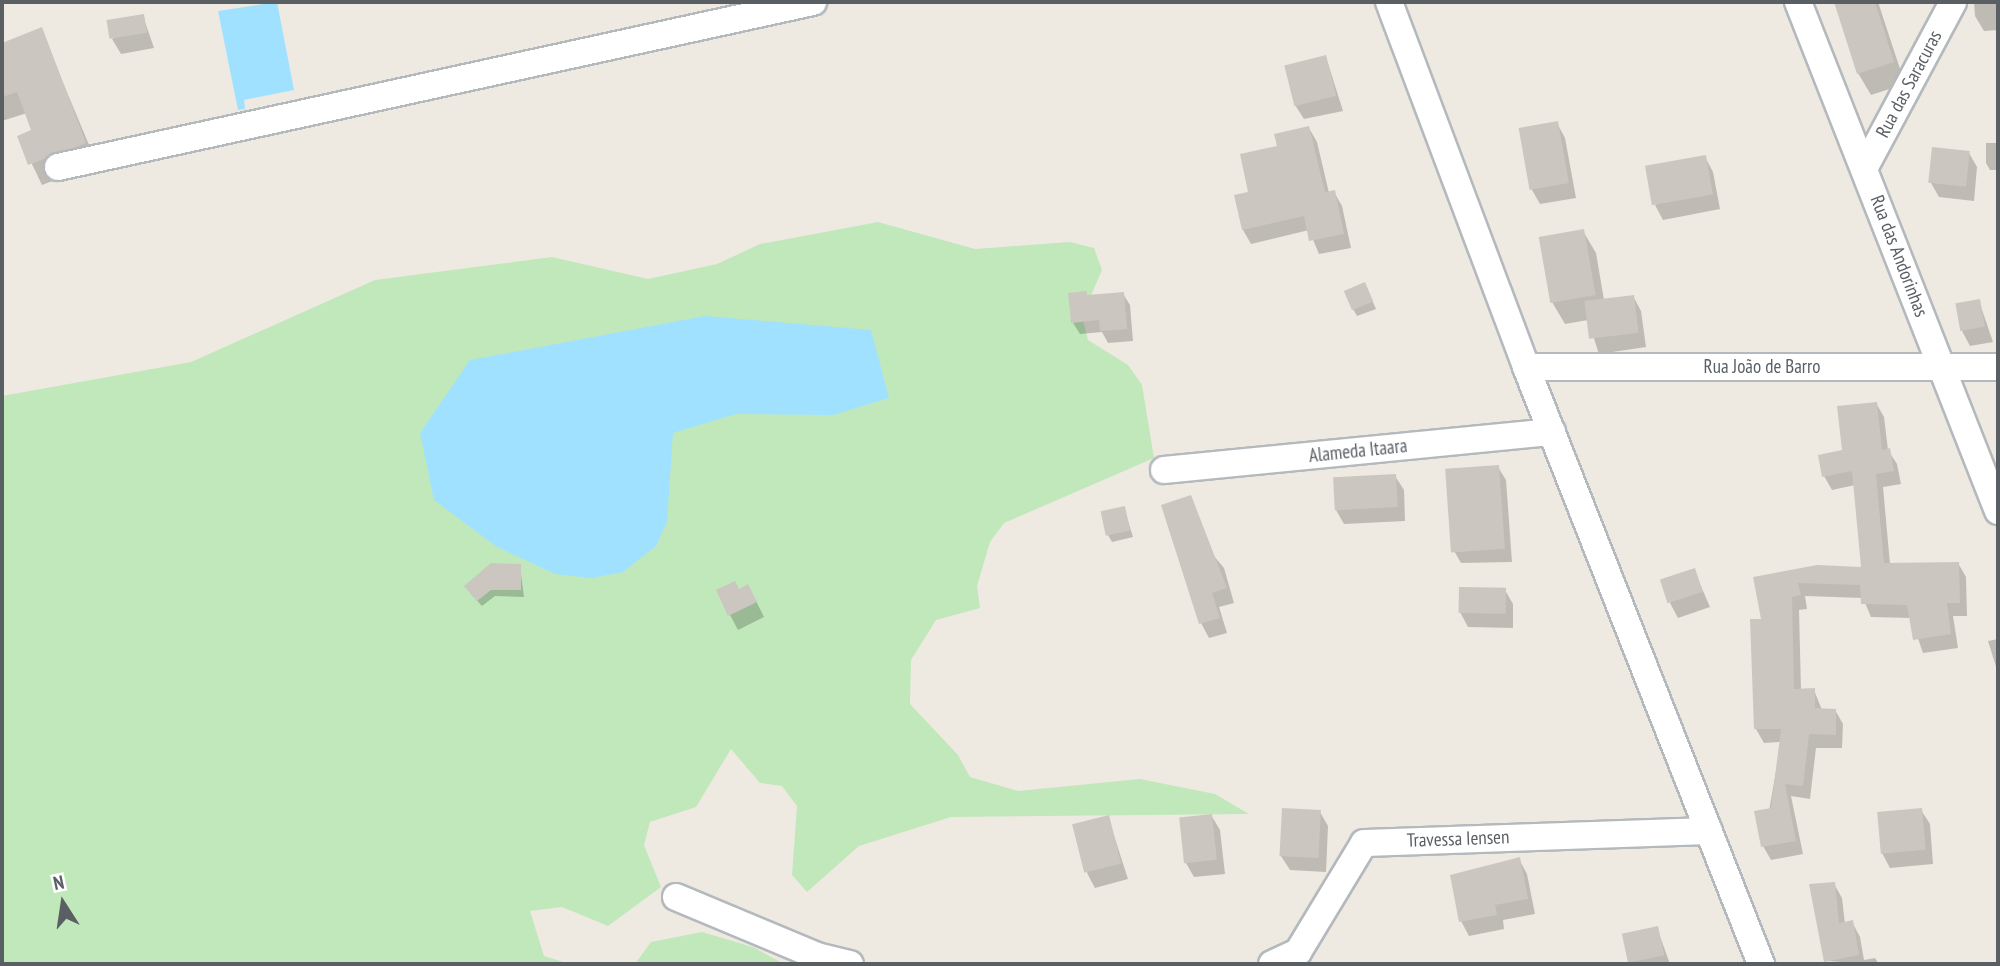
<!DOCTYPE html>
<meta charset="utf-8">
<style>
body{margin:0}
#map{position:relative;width:2000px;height:966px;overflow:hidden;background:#eeeae1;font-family:"PT Sans Narrow",sans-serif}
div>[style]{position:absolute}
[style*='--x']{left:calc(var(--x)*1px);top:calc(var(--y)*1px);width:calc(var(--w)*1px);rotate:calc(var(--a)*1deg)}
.green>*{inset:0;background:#c1e8bb}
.water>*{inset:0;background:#a0e1ff}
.shadow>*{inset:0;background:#0003}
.building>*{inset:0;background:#cbc7c0;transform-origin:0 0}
.roads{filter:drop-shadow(2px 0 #b4b9bd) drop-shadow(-2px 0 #b4b9bd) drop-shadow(0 2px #b4b9bd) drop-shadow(0 -2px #b4b9bd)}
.street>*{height:26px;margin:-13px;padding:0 13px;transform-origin:13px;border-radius:13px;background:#fff}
span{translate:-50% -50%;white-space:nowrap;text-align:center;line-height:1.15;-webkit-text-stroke:5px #fff;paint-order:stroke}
.street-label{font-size:19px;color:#5a5f64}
.frame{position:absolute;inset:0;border:4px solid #5a5f64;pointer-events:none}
.north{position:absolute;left:28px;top:868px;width:70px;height:70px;-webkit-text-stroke:5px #fff;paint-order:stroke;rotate:348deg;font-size:19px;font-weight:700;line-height:28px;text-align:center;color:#5a5f64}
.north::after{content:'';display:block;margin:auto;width:24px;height:32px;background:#5a5f64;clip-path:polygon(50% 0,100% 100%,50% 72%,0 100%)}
</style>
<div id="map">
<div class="green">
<i style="clip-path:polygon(878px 222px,975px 249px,1070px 242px,1094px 248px,1102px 270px,1082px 316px,1088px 340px,1128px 365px,1142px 385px,1154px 458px,1004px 523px,990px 542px,977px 586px,980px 608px,936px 620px,911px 660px,910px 704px,958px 755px,970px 777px,1018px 791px,1140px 779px,1215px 794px,1249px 814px,951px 817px,859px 846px,807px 892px,792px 875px,797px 806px,782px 786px,760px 783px,731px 749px,696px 807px,650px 822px,644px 845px,661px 887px,608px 926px,562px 907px,530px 911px,544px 956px,570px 964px,2px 964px,2px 396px,191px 362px,375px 280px,552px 257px,648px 279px,717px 264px,760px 244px)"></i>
<i style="clip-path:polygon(702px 932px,753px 947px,784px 964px,635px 964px,651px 942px)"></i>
</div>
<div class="water">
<i style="clip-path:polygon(277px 2px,294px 90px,244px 100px,245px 109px,238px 110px,218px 11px)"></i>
<i style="clip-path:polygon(705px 316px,871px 330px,889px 398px,833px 415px,736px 414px,673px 433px,667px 522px,656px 546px,623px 572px,592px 578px,555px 574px,497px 547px,434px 500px,420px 433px,470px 360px)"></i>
</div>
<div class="shadow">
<i style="clip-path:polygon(1836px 2px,1878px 2px,1905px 84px,1871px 95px,1858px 73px)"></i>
<i style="clip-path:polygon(1974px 2px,1998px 2px,1998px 30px,1984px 31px,1975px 16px)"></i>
<i style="clip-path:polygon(143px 16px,154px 48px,121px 54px,112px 39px)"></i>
<i style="clip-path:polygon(41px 30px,97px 164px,42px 185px,19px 137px,34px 131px,27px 113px,2px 121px,2px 71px,10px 69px,2px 45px)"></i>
<i style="clip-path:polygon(1326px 57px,1343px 111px,1304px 119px,1295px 105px)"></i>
<i style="clip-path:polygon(1557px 123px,1565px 138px,1576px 198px,1540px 204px,1532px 190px)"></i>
<i style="clip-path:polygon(1309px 128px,1317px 142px,1329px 193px,1334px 192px,1342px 206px,1351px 248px,1319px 254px,1309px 230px,1251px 244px,1243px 230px,1250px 193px,1279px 148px)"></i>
<i style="clip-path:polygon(1986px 143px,1998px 143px,1998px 170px,1990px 170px,1986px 163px)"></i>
<i style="clip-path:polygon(1969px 153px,1977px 167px,1974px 201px,1939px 197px,1931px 183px)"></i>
<i style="clip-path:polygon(1705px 157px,1713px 172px,1720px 209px,1663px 220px,1655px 205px)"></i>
<i style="clip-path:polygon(1583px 231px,1596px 253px,1604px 300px,1633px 296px,1641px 311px,1646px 347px,1599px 354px,1588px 320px,1565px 324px,1552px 302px)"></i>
<i style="clip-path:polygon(1368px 291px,1376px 309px,1357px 316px,1353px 309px)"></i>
<i style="clip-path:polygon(1086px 293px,1088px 297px,1123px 294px,1130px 305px,1133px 341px,1108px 343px,1102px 332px,1080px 334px,1073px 323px)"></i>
<i style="clip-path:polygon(1979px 301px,1993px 342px,1970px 346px,1962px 331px)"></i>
<i style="clip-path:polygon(1876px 403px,1884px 417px,1888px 450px,1897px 464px,1901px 484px,1883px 487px,1890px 564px,1958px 563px,1966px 577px,1967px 616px,1953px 616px,1958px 648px,1923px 653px,1911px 618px,1871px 617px,1863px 598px,1805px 596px,1807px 609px,1799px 610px,1801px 690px,1814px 690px,1822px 710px,1835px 710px,1843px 724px,1842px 748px,1816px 748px,1810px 799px,1791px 796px,1803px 854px,1771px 860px,1763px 846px,1781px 742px,1764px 743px,1756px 729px,1763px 620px,1755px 578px,1863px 569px,1855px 485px,1832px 490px,1824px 476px)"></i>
<i style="clip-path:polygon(1498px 467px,1506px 480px,1512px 562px,1461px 563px,1453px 549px)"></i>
<i style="clip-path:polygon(1395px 476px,1404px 490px,1405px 521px,1344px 524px,1336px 510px)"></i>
<i style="clip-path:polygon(1190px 497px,1213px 555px,1224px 568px,1234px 603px,1219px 607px,1227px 633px,1209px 638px,1201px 623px)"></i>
<i style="clip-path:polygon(1124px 508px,1133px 537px,1112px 542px,1108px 535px)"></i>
<i style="clip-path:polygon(520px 566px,524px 597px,495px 596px,482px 606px,470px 593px)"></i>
<i style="clip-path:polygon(1694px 570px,1710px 607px,1678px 618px,1670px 603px)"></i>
<i style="clip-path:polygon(1505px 590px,1513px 604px,1513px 628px,1468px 627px,1460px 612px)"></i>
<i style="clip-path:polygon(738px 591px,756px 601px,764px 617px,738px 630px,730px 615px)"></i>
<i style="clip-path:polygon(1998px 639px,1998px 669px,1997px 670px,1988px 641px)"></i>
<i style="clip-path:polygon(1921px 810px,1930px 824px,1933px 864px,1890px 868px,1882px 853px)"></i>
<i style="clip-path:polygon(1320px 812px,1328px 826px,1326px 872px,1290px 870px,1281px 856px)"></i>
<i style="clip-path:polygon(1211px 815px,1220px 830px,1225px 874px,1194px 877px,1186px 863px)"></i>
<i style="clip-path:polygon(1108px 817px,1128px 879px,1095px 888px,1087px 873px)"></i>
<i style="clip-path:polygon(1519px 859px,1527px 874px,1535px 914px,1503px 920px,1504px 929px,1469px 936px,1461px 921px)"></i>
<i style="clip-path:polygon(1834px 884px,1842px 898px,1845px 924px,1852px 922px,1860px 937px,1864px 960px,1875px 958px,1879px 964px,1825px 961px)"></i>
<i style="clip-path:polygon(1657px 928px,1670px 964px,1631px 964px,1624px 934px)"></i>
</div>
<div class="building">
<i style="clip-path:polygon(1834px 2px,1875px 2px,1894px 62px,1857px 74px)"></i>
<i style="left:144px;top:14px;width:19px;height:38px;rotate:81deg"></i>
<i style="clip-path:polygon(42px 27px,86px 143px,28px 165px,17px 136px,31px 130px,17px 92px,2px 97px,2px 43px)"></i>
<i style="left:1326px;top:55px;width:42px;height:43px;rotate:76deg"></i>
<i style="left:1558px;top:121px;width:63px;height:40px;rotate:80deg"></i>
<i style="clip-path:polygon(1309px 126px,1325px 192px,1335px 190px,1344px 234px,1309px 241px,1304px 216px,1242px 230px,1234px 195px,1248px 192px,1240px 154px,1277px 146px,1274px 134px)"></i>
<i style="left:1932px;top:147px;width:38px;height:36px;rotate:6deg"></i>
<i style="left:1706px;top:155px;width:40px;height:62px;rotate:80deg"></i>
<i style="left:1584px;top:229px;width:67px;height:46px;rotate:80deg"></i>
<i style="left:1365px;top:282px;width:21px;height:23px;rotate:67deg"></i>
<i style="clip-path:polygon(1087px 291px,1087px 295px,1124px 292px,1127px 329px,1100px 331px,1099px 320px,1071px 323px,1068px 293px)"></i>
<i style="left:1634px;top:295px;width:38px;height:50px;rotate:83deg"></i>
<i style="left:1980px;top:299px;width:28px;height:25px;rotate:80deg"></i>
<i style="clip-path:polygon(1877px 402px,1882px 450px,1890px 448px,1894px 471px,1876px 474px,1884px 563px,1959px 562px,1960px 603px,1947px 603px,1951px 634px,1913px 640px,1907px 605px,1861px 604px,1860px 585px,1798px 583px,1801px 595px,1792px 597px,1794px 689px,1815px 688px,1815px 708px,1836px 709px,1836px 735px,1809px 734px,1803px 786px,1785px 784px,1796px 841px,1761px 847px,1754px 811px,1771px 808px,1781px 729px,1754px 729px,1750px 619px,1761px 619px,1753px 577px,1817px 565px,1861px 567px,1852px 471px,1822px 477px,1818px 455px,1842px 450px,1837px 406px)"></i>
<i style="left:1499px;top:465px;width:84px;height:54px;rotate:86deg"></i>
<i style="left:1396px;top:474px;width:33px;height:63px;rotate:87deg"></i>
<i style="clip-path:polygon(1191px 495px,1227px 588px,1212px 593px,1220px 618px,1199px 624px,1161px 505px)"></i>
<i style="left:1125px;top:506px;width:25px;height:25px;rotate:78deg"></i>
<i style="clip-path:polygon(491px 563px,521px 564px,521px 590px,491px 590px,477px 601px,464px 586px)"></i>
<i style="left:1695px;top:568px;width:25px;height:37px;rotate:72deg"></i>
<i style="clip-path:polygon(735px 581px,739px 589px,748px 584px,757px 602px,728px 616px,716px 590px)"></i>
<i style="left:1459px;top:587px;width:47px;height:26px;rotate:1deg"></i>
<i style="left:1282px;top:808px;width:39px;height:48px;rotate:3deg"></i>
<i style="left:1922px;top:808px;width:42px;height:45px;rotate:85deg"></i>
<i style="left:1212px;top:814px;width:46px;height:33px;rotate:84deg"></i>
<i style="left:1109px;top:815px;width:50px;height:38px;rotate:76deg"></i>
<i style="clip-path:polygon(1520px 857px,1528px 899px,1495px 905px,1497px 915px,1459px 922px,1450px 875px)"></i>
<i style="clip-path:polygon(1835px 882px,1839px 923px,1853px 920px,1859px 955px,1824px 962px,1809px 884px)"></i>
<i style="left:1658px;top:926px;width:30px;height:37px;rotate:78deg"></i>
</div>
<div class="roads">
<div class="street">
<i style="--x:1389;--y:2;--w:390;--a:69.4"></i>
<i style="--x:1526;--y:367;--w:642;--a:68.51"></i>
<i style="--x:1798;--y:2;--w:547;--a:68.55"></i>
<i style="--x:58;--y:167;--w:773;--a:-12.33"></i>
<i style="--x:1865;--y:167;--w:187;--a:-61.9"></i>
<i style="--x:1526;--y:367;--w:472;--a:0"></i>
<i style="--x:1164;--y:470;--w:390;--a:-5.6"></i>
<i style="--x:676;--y:897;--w:153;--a:22.7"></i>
<i style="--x:817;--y:956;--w:34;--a:14"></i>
<i style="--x:1272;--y:964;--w:29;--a:-25"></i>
<i style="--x:1298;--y:952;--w:127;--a:-58.8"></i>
<i style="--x:1364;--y:843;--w:345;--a:-2"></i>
</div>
</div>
<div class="street-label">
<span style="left:1909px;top:84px;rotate:-62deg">Rua das Saracuras</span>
<span style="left:1899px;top:256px;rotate:69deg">Rua das Andorinhas</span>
<span style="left:1762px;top:367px">Rua João de Barro</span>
<span style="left:1358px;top:451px;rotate:-6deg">Alameda Itaara</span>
<span style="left:1458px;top:839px;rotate:-2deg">Travessa Iensen</span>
</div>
<div class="frame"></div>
<div class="north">N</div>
</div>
